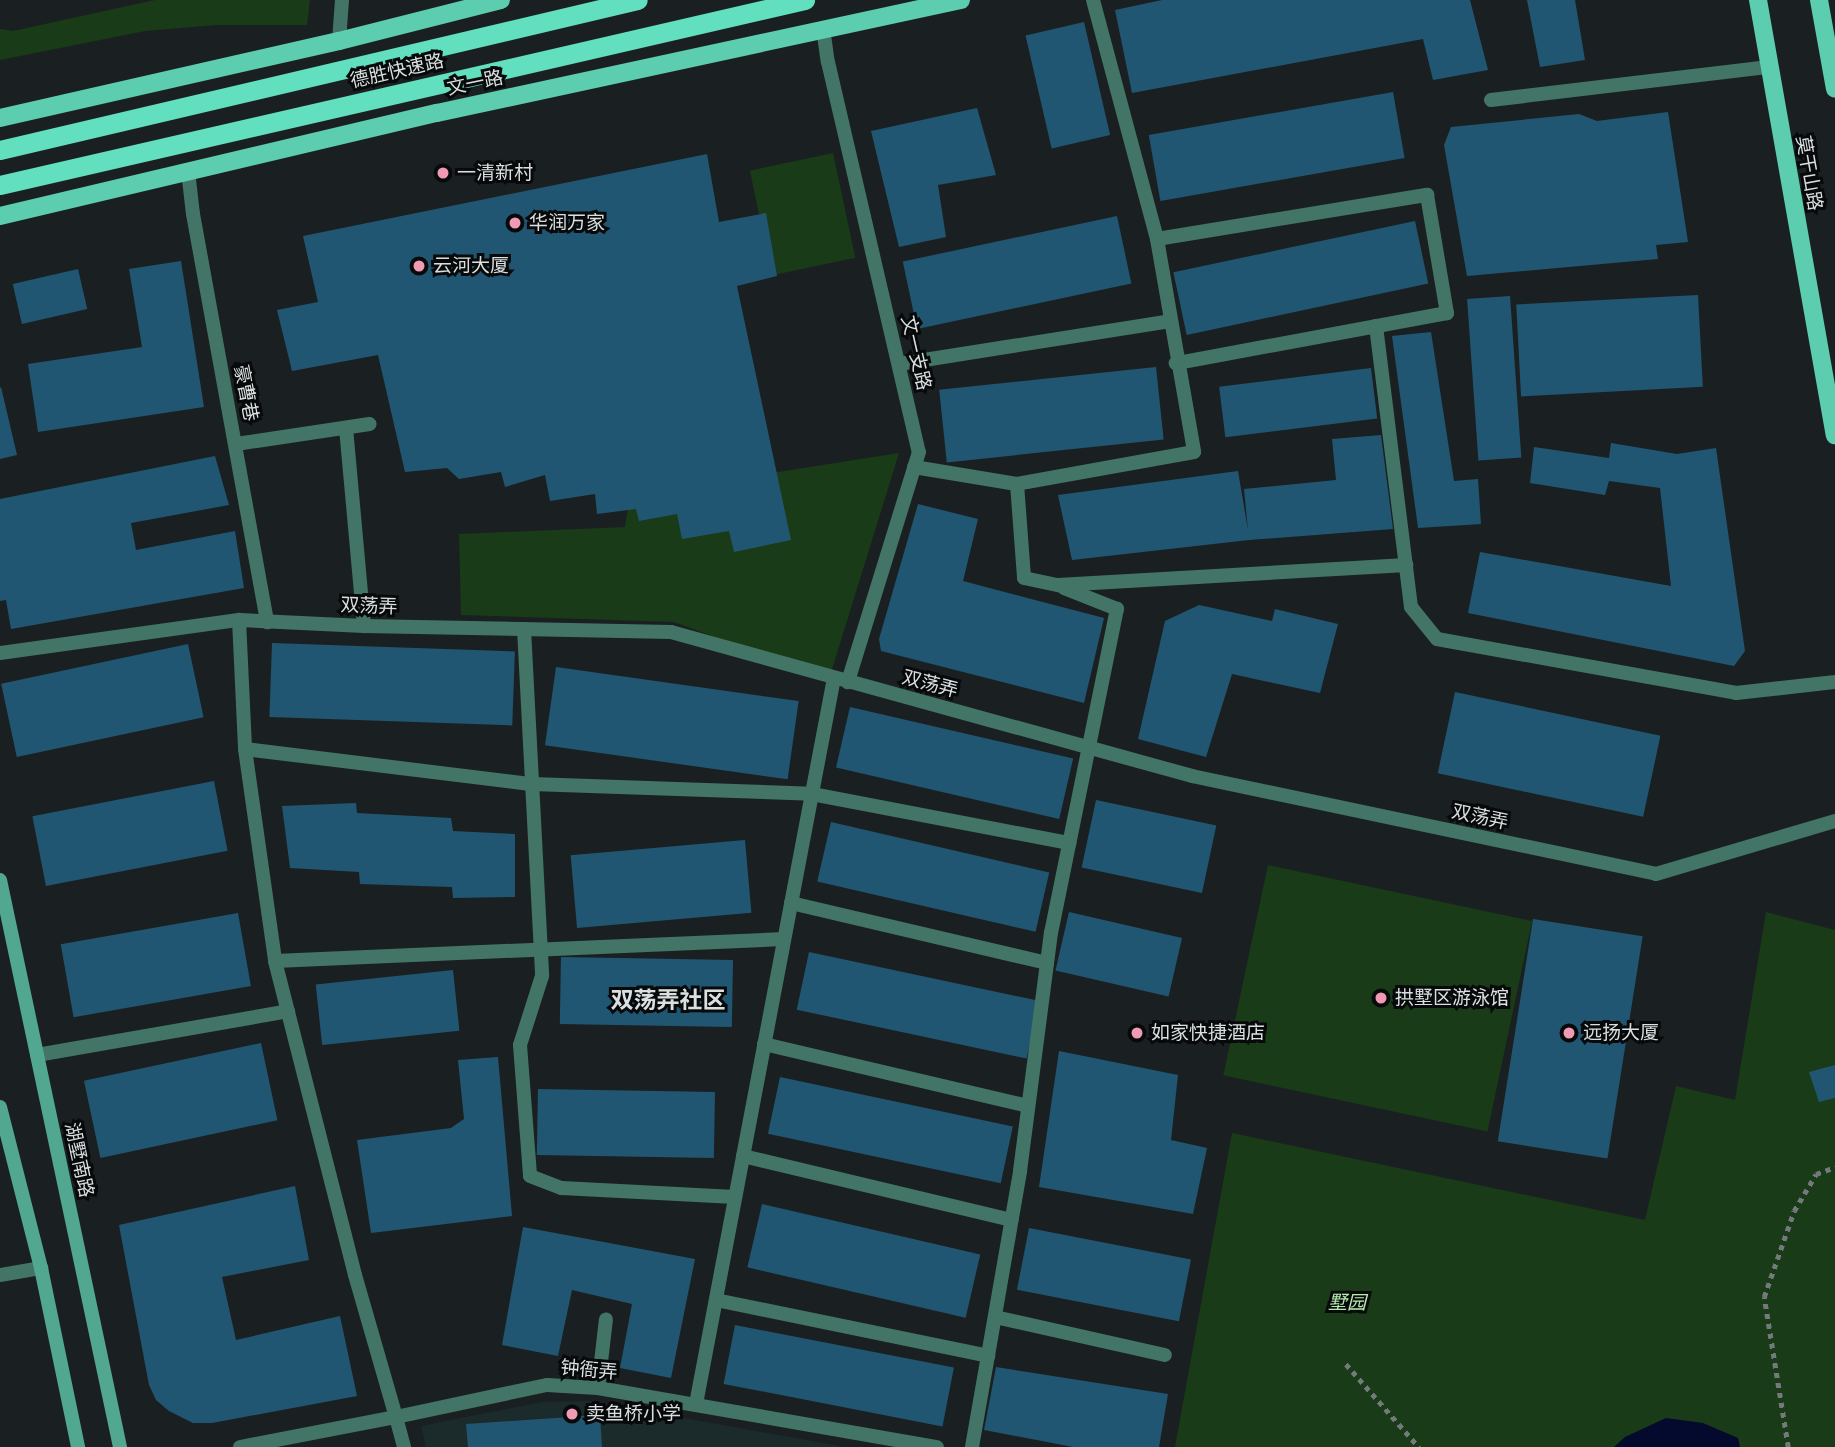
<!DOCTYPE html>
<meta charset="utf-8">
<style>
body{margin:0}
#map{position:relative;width:1835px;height:1447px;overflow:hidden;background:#1a2021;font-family:Lora,"Noto Sans SC",serif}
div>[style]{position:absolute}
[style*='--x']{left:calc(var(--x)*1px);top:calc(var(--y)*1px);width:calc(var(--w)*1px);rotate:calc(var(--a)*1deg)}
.built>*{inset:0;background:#1b2a2b}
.green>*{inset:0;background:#1a3b18;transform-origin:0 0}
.water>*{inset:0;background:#030a2d}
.building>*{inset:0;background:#215672;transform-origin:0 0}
.path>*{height:4.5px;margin-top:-2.25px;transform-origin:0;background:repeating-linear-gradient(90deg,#747a7b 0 5px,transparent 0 10px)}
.service>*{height:14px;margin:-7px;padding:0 7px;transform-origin:7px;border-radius:7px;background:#437567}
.minor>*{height:14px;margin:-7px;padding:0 7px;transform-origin:7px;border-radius:7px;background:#437567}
.secondary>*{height:14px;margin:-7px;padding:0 7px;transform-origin:7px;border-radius:7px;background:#52a790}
.primary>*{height:18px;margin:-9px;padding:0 9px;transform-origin:9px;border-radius:9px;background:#5dcdaf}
.trunk>*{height:19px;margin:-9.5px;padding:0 9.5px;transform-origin:9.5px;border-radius:9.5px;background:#61dfbe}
.dots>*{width:19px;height:19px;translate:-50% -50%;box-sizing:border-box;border:4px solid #07090a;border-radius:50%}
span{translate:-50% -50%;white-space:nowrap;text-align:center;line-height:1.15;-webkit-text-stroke:6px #07090a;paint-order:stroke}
.street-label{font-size:19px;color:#dadfdf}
.poi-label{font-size:19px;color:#dadfdf}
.left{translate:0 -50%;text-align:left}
.park-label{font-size:19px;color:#b3ecad;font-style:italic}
.quarter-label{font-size:23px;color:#dadfdf;font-weight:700}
</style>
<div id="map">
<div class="built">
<i style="clip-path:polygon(590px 1401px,845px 1447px,426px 1447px,421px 1426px,542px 1402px)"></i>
</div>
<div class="green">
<i style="clip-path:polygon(155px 0,310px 0,307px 25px,216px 25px,145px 31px,0 60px,0 29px,13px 31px)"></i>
<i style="left:833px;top:153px;width:107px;height:85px;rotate:78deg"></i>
<i style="clip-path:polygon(899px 453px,829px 679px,674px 622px,461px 615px,459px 534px,625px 527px,630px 495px)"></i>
<i style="left:1268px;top:865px;width:270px;height:215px;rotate:12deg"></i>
<i style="clip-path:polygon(1766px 912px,1835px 930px,1835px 1447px,1175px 1447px,1232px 1133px,1645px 1220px,1676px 1086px,1735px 1100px)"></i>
</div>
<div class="water">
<i style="clip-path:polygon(1666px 1418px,1703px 1423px,1738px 1438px,1740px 1447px,1614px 1447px,1625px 1437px)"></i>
</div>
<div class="building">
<i style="clip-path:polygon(1162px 0,1470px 0,1488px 70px,1433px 80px,1423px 39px,1132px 93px,1115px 10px)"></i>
<i style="clip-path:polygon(1527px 0,1575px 0,1585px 60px,1540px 67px)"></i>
<i style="left:1084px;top:22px;width:116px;height:60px;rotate:77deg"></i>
<i style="left:1393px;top:92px;width:67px;height:248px;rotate:80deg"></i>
<i style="clip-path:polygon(977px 108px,996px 175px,938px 185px,946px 237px,899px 247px,871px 131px)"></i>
<i style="clip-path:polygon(1668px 112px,1688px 242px,1656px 245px,1658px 259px,1467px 276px,1444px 145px,1451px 127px,1579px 114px,1597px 121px)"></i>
<i style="clip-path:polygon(707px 154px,719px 222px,766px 213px,777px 276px,737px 286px,791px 540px,734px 552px,729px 531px,682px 539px,677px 514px,639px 521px,636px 509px,597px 514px,595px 494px,550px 501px,545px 475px,505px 487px,501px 472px,459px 479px,447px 468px,405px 472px,378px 355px,292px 371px,277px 310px,318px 302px,303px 236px)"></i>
<i style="left:1117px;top:216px;width:69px;height:219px;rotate:78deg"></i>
<i style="left:1415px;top:221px;width:64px;height:247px;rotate:78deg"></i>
<i style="clip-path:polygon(181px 261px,204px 407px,38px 432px,28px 364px,142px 347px,129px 269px)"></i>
<i style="left:78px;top:269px;width:41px;height:67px;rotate:77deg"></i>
<i style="left:1698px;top:295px;width:92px;height:182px;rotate:87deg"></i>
<i style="left:1510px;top:296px;width:162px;height:43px;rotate:86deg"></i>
<i style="clip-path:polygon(1431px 332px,1454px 481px,1478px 479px,1481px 524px,1418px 528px,1392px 336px)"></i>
<i style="left:1156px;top:367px;width:73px;height:218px;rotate:84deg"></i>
<i style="left:1371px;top:368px;width:51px;height:153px;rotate:83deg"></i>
<i style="clip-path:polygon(1px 387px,17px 455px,0 459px,0 388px)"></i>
<i style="clip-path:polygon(1381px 435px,1393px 529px,1249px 540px,1072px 560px,1058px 495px,1238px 471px,1248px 530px,1244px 489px,1336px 480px,1332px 439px)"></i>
<i style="clip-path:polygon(1611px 443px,1677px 454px,1716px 448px,1745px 651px,1734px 666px,1468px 613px,1480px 552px,1671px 586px,1660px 488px,1609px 481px,1605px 495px,1530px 483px,1534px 447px,1609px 458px)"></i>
<i style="clip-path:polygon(215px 456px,229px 505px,131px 523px,136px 550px,235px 531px,244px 588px,11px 629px,6px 600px,0 601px,0 499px)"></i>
<i style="clip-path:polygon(918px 504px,978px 519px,963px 581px,1104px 618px,1084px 703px,881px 651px,879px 639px)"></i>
<i style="clip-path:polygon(1199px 605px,1272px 621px,1275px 609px,1338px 624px,1320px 693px,1232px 674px,1206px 757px,1138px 739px,1165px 621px)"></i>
<i style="left:272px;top:643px;width:243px;height:74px;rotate:2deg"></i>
<i style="left:188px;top:644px;width:75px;height:191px;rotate:78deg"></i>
<i style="left:556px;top:667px;width:245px;height:79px;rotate:8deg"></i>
<i style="left:1455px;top:692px;width:210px;height:83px;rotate:12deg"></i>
<i style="left:850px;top:707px;width:229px;height:62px;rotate:13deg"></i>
<i style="left:214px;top:781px;width:71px;height:185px;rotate:79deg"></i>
<i style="left:1096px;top:800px;width:123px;height:69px;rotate:12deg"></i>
<i style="clip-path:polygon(356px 803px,357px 813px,451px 818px,453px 831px,515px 834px,515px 897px,453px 898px,452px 887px,360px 884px,359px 872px,290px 868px,282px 806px)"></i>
<i style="left:831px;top:822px;width:224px;height:61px;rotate:13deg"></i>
<i style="left:745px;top:840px;width:73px;height:175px;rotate:85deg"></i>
<i style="left:1069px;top:912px;width:116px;height:60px;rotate:13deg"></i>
<i style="left:238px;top:913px;width:74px;height:180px;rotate:80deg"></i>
<i style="left:1533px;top:919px;width:111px;height:225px;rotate:9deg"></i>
<i style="left:809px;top:952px;width:235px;height:59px;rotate:12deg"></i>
<i style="left:561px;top:957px;width:172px;height:67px;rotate:1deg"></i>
<i style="left:453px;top:970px;width:61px;height:138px;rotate:84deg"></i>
<i style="left:261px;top:1043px;width:79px;height:181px;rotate:78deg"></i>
<i style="clip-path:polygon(1059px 1051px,1178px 1075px,1171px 1140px,1207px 1148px,1193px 1214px,1039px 1187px)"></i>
<i style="clip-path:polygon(498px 1057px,512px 1216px,371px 1233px,357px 1140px,451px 1128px,464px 1119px,458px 1060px)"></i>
<i style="clip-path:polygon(1835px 1065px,1835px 1098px,1819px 1102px,1809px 1072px)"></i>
<i style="left:780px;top:1077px;width:238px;height:58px;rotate:12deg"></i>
<i style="left:538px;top:1089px;width:177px;height:66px;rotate:1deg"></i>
<i style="clip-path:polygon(295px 1186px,309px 1260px,222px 1277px,236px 1340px,340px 1316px,357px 1396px,212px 1423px,193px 1423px,169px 1411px,156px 1400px,149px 1385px,119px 1225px)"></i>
<i style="left:762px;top:1204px;width:224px;height:65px;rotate:13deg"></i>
<i style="clip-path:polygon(523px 1227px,695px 1259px,671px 1378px,620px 1368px,632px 1304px,572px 1290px,558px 1356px,502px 1345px)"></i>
<i style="left:1029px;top:1228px;width:165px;height:63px;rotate:11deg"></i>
<i style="left:735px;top:1325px;width:223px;height:60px;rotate:11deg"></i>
<i style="clip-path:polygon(996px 1367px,1168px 1394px,1159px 1447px,1073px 1447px,984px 1430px)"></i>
<i style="clip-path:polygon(600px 1415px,602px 1447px,468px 1447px,466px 1424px)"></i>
</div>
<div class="path">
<i style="--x:1346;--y:1364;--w:111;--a:48.7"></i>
<i style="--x:1788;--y:1447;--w:152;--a:-99.1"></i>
<i style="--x:1764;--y:1297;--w:91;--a:-70.8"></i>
<i style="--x:1794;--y:1211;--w:43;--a:-59.3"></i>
<i style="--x:1816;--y:1174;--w:20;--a:-20"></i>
</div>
<div class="service">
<i style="--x:1093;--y:0;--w:247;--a:75"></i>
<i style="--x:1157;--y:239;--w:216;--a:80.1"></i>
<i style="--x:1194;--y:452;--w:180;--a:169.8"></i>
<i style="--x:1017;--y:484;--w:94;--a:85.7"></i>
<i style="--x:1024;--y:578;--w:35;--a:12"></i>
<i style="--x:1058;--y:585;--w:349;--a:-3.3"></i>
<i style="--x:339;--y:41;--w:41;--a:-85.8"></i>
<i style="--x:1491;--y:100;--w:280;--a:-6.8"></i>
<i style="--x:1157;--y:239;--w:274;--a:-9.3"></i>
<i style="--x:1427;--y:195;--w:120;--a:80.4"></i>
<i style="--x:1447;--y:313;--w:276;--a:169.5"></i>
<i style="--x:1376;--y:326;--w:283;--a:82.9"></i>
<i style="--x:1411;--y:607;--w:41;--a:50.9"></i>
<i style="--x:1437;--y:639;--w:304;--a:10.2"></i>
<i style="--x:1736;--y:693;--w:100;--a:-6.3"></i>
<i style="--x:899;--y:364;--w:273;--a:-9"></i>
<i style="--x:346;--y:428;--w:199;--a:84.8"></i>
<i style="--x:236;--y:444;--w:135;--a:-8.5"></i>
<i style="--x:914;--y:467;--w:104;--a:9.4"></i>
<i style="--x:239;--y:620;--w:129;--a:87.3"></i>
<i style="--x:245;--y:749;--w:214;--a:81.9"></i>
<i style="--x:275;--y:961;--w:324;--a:75.7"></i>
<i style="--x:355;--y:1275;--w:148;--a:73.9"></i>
<i style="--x:396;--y:1417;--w:154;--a:-12"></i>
<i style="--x:547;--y:1385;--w:51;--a:3.4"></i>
<i style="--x:598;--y:1388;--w:344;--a:9.9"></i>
<i style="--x:524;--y:629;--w:347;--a:87"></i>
<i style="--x:542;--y:976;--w:72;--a:107.7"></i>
<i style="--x:520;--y:1045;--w:131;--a:85.6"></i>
<i style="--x:530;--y:1176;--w:34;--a:21"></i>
<i style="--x:562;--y:1188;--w:173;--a:3"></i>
<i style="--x:245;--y:749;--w:289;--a:7"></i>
<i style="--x:532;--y:784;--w:280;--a:2"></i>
<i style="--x:812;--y:794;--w:262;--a:10.8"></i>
<i style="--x:791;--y:903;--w:263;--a:13.2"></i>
<i style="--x:275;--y:961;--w:509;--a:-2.47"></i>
<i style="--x:764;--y:1044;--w:271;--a:13.2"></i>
<i style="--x:37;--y:1055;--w:255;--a:-9.9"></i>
<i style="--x:743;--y:1156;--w:276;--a:13.4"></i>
<i style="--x:0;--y:1275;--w:42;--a:-9.7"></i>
<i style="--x:716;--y:1300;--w:278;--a:11.6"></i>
<i style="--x:995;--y:1317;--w:174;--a:12.6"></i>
<i style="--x:598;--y:1388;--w:69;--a:-83.4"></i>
<i style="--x:696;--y:1404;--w:739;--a:-79.24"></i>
<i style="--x:972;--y:1447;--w:280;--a:-80.1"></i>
<i style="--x:1020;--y:1171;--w:240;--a:-82.6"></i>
<i style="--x:1051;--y:933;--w:331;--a:-78.5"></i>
<i style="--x:1117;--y:609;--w:57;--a:-158.4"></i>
</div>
<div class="minor">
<i style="--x:823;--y:28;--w:34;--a:82"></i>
<i style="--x:828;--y:62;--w:400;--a:76.9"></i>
<i style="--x:919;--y:452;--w:241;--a:107.2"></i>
<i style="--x:188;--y:171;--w:43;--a:83.4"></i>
<i style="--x:193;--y:214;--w:415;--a:79.7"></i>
<i style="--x:0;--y:653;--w:241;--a:-7.9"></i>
<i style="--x:239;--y:620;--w:125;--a:2.7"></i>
<i style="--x:364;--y:626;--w:307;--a:1.1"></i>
<i style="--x:671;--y:632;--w:541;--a:15.45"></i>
<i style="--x:1192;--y:776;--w:474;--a:11.9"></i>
<i style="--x:1656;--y:874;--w:187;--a:-16.5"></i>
<i style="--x:240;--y:1447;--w:159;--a:-10.9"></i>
<i style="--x:396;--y:1417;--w:31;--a:75"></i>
</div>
<div class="secondary">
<i style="--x:0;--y:880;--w:580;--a:78.05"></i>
<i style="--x:0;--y:1107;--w:166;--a:75.7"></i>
<i style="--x:41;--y:1268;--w:183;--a:78.3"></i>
</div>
<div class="primary">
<i style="--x:1758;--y:0;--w:442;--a:80"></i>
<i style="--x:1819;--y:0;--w:90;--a:79.8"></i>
<i style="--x:0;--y:118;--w:348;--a:-12.8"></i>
<i style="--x:339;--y:41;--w:167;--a:-14.2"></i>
<i style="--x:0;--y:216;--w:449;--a:-13.3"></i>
<i style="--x:437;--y:113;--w:536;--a:-12.17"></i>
</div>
<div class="trunk">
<i style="--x:0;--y:150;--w:655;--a:-13.23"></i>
<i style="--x:0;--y:185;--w:826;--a:-12.94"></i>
</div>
<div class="dots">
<i style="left:443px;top:173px;background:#f09ab6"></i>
<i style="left:515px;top:223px;background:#f09ab6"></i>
<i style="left:419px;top:266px;background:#f09ab6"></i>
<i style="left:1381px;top:998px;background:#f09ab6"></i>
<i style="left:1137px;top:1033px;background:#f09ab6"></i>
<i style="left:1569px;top:1033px;background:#f09ab6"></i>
<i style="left:572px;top:1414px;background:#f09ab6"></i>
</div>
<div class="street-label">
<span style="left:397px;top:71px;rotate:-13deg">德胜快速路</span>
<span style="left:475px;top:83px;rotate:-12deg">文一路</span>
<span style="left:1809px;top:173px;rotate:80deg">莫干山路</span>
<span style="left:916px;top:353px;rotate:77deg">文一支路</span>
<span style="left:246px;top:393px;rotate:79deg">豪曹巷</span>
<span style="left:369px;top:606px;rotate:2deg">双荡弄</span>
<span style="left:930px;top:684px;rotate:15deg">双荡弄</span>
<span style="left:1480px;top:817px;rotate:12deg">双荡弄</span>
<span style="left:79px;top:1160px;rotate:78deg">湖墅南路</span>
<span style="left:589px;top:1370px;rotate:5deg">钟衙弄</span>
</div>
<div class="poi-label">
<span class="left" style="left:457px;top:173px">一清新村</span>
<span class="left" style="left:529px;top:223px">华润万家</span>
<span class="left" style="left:433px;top:266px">云河大厦</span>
<span class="left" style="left:1395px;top:998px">拱墅区游泳馆</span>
<span class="left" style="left:1151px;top:1033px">如家快捷酒店</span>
<span class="left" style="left:1583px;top:1033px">远扬大厦</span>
<span class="left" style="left:586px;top:1414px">卖鱼桥小学</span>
</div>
<div class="park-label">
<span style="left:1347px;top:1303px">墅园</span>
</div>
<div class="quarter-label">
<span style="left:668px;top:1000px">双荡弄社区</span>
</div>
</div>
